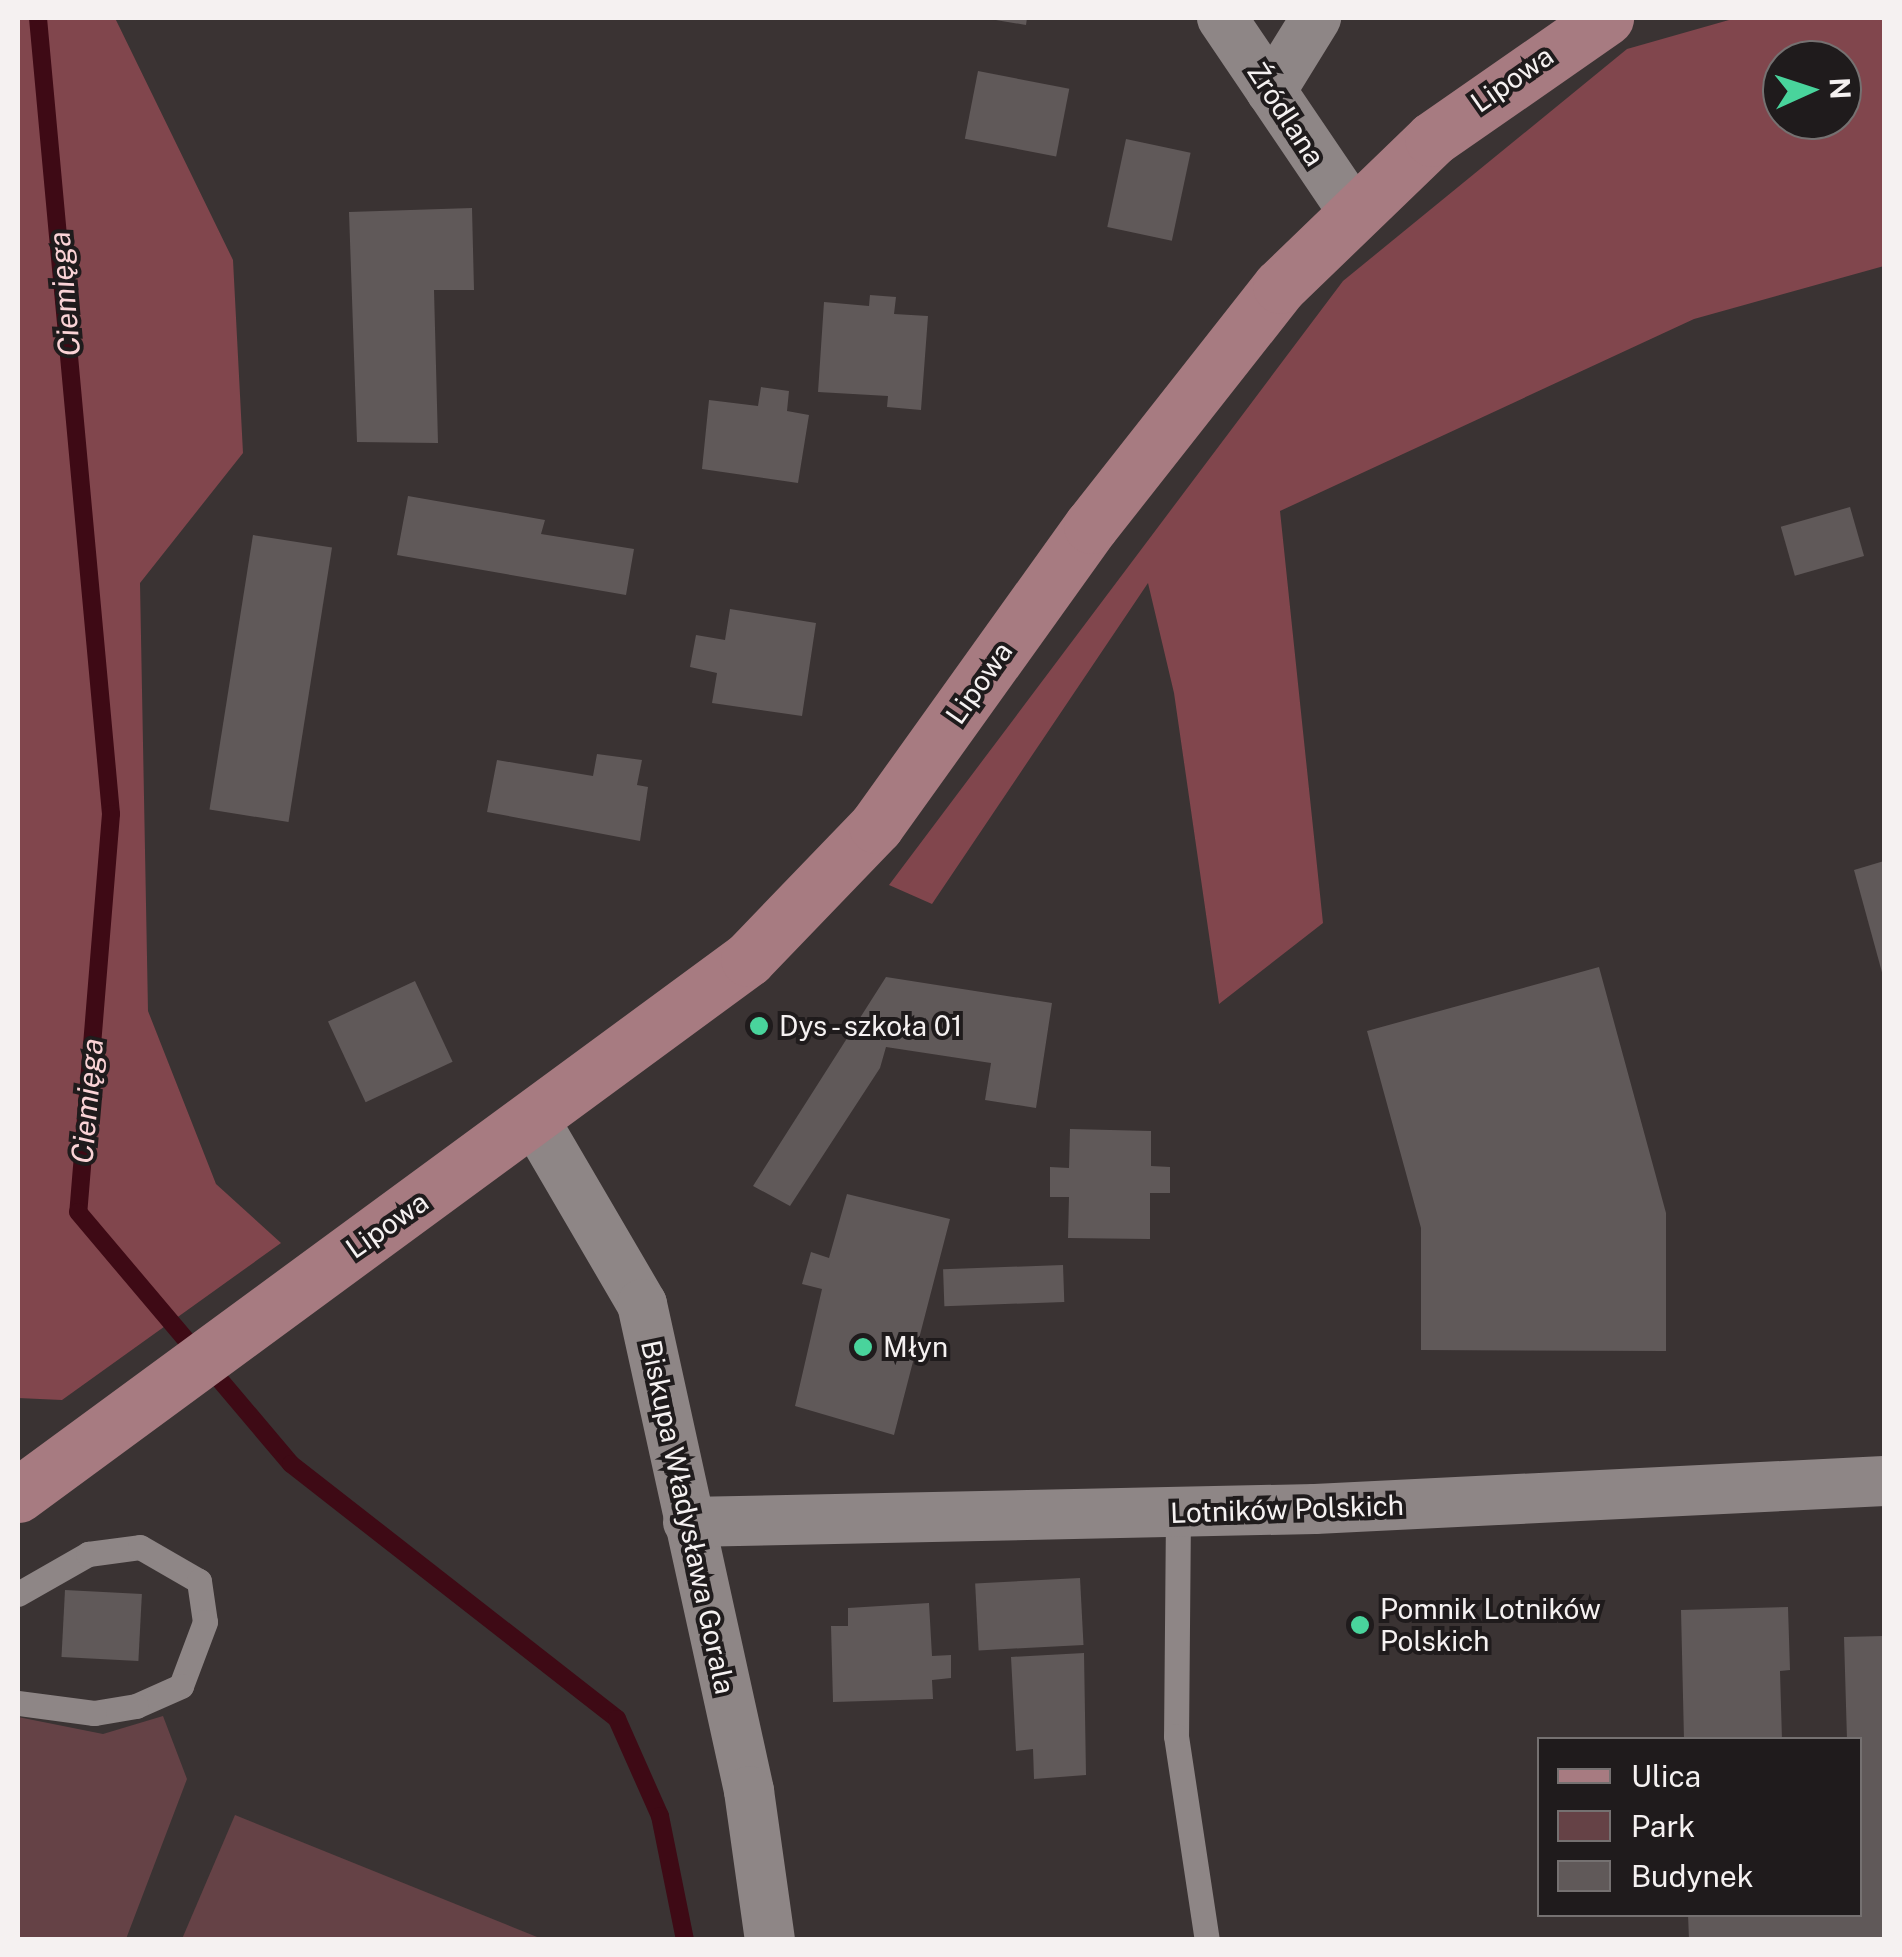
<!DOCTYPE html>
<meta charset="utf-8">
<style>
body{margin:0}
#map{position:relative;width:1902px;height:1957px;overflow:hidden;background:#3a3333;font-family:"Public Sans",sans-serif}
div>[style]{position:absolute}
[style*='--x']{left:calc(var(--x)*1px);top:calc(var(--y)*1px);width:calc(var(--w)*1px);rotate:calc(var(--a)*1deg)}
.green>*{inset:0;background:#654246}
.forest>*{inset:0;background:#81464d}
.stream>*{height:18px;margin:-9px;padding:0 9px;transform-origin:9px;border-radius:9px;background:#3e0a15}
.building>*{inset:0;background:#605959;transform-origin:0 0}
.lane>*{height:25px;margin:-12.5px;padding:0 12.5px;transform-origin:12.5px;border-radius:12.5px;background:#8e8686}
.street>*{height:50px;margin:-25px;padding:0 25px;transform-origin:25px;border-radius:25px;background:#8e8686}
.secondary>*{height:55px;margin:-27.5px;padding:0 27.5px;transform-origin:27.5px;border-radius:27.5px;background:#a77b81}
.dots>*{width:28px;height:28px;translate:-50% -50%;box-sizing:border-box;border:5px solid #1f1b1c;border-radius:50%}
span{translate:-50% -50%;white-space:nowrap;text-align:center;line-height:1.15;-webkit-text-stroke:8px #1f1b1c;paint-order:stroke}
.street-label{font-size:28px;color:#f5f1f1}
.poi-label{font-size:28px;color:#f5f1f1}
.left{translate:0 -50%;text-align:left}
.water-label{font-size:30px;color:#fad3d6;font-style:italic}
.frame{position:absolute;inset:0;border:20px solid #f5f1f1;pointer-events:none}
.legend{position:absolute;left:1537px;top:1737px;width:325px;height:180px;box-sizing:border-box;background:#1f1b1c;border:2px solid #757171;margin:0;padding:12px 18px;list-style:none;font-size:30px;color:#f5f1f1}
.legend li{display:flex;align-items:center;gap:20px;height:50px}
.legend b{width:50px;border:2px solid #757171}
.north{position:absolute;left:1762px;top:40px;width:100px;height:100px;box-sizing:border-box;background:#1f1b1c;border:2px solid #757171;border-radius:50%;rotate:87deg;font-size:28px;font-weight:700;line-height:40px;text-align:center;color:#f5f1f1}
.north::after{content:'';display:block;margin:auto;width:35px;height:45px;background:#49d49c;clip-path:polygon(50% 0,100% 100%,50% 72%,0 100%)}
</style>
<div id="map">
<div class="green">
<i style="clip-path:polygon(163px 1716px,187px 1779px,126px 1939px,18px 1939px,18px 1717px,103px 1734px)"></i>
<i style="clip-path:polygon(235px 1815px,542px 1939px,182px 1939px)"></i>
</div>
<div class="forest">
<i style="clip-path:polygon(18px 18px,115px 18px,233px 260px,243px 453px,140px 583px,148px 1011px,216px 1184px,281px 1243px,62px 1400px,18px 1398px)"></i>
<i style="clip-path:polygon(evenodd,1736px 18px,1884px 18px,1884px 266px,1694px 319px,1280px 511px,1323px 923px,1219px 1004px,1174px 693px,1148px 583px,932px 904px,889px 885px,1343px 281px,1627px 49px,1736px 18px,1782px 60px,1842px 60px,1842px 120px,1782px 120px,1782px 60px)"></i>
</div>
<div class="stream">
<i style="--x:38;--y:18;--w:799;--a:84.76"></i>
<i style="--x:111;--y:814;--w:399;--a:94.7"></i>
<i style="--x:78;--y:1212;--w:330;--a:49.8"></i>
<i style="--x:291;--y:1464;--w:414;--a:38"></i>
<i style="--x:617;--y:1719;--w:106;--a:66.1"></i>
<i style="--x:660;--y:1816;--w:126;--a:78.6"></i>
</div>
<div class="building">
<i style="clip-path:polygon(984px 18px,1027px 18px,1026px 25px)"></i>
<i style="left:978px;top:71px;width:93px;height:69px;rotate:11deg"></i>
<i style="left:1126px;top:139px;width:66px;height:90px;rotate:12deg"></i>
<i style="clip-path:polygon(472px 208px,474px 290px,434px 290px,438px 443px,357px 442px,349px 212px)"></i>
<i style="clip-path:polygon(870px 295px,896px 297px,894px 314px,928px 316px,921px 410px,887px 407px,888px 396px,818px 392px,824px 302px,869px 306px)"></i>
<i style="clip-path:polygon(761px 387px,789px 391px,787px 411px,809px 415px,798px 483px,702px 469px,709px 400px,758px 406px)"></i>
<i style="clip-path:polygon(408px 496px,545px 520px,541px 534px,634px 549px,626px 595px,397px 555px)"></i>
<i style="left:1850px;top:507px;width:51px;height:72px;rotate:74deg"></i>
<i style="left:253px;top:535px;width:80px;height:278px;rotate:9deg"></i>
<i style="clip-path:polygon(730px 609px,816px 623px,802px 716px,712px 703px,717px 673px,690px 667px,696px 635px,725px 640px)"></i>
<i style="clip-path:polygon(597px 754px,642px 760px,637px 785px,648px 787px,640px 841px,487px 812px,497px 760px,593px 776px)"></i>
<i style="clip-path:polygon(1884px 861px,1884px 976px,1883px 976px,1854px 870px)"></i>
<i style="clip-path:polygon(1599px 967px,1666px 1213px,1666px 1351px,1421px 1350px,1421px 1228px,1367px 1031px)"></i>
<i style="clip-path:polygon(886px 977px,1052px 1003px,1036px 1108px,985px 1100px,991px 1063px,886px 1047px,880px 1068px,790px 1206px,753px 1186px)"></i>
<i style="left:415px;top:981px;width:89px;height:96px;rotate:65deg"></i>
<i style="clip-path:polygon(1070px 1129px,1151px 1131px,1151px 1166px,1170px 1167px,1170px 1193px,1150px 1193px,1150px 1239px,1068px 1238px,1069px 1197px,1050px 1197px,1050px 1167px,1069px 1168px)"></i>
<i style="clip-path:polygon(847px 1194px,950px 1219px,894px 1435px,795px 1406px,822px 1289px,802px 1284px,811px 1252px,829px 1258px)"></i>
<i style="left:1063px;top:1265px;width:37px;height:120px;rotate:88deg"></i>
<i style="left:1080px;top:1578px;width:67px;height:105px;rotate:87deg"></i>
<i style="left:65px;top:1590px;width:77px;height:67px;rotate:3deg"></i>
<i style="clip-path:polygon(929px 1603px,932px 1656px,951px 1655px,951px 1678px,932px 1680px,933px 1699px,833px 1702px,831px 1626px,848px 1626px,848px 1608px)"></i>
<i style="clip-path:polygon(1788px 1607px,1790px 1670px,1780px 1671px,1782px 1740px,1684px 1740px,1681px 1610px)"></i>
<i style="clip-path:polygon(1884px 1636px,1884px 1940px,1689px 1940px,1688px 1914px,1860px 1914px,1860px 1740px,1847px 1740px,1844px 1637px)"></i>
<i style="clip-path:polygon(1084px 1653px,1086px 1775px,1034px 1779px,1033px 1749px,1016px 1751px,1011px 1657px)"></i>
</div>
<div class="lane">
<i style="--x:1178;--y:1512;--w:224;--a:90.5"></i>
<i style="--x:1176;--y:1736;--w:206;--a:81.4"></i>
<i style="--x:18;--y:1594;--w:81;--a:-29.7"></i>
<i style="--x:88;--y:1554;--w:52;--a:-7.7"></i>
<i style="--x:140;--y:1547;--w:68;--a:30"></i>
<i style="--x:199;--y:1581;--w:41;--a:81.7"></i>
<i style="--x:205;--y:1622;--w:68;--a:110.6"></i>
<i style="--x:181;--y:1686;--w:49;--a:156"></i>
<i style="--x:136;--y:1706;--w:43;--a:170.5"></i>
<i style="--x:94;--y:1713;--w:77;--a:-172.5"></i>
</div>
<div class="street">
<i style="--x:1222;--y:18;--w:232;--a:55.9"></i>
<i style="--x:1271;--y:91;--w:86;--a:-58.3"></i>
<i style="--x:535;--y:1121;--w:212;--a:59.7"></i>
<i style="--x:642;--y:1304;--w:499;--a:77.6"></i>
<i style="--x:749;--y:1791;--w:150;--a:82"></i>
<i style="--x:688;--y:1522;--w:627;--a:-1.19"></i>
<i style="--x:1315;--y:1509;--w:570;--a:-2.82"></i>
</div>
<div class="secondary">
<i style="--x:18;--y:1495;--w:906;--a:-36.29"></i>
<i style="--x:748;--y:959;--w:185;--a:-46.1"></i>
<i style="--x:876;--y:826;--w:369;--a:-54.4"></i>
<i style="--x:1091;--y:526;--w:305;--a:-51.8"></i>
<i style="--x:1280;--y:286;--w:211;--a:-44"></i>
<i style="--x:1432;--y:139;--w:212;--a:-34.8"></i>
</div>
<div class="dots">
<i style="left:759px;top:1026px;background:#49d49c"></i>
<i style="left:863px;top:1347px;background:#49d49c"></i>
<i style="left:1360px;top:1625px;background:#49d49c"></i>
</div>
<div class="street-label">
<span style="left:1512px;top:79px;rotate:-35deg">Lipowa</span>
<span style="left:1286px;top:114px;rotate:57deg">Źródlana</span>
<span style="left:979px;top:683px;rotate:-55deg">Lipowa</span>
<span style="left:387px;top:1225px;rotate:-35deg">Lipowa</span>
<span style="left:1287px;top:1509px;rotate:-2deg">Lotników Polskich</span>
<span style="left:688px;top:1517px;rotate:78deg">Biskupa Władysława Gorala</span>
</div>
<div class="poi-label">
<span class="left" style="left:779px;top:1026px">Dys - szkoła 01</span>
<span class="left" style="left:883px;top:1347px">Młyn</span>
<span class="left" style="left:1380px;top:1625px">Pomnik Lotników<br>Polskich</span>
</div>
<div class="water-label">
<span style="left:64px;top:294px;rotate:-95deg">Ciemięga</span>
<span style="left:87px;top:1101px;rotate:-85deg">Ciemięga</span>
</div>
<div class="frame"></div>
<ul class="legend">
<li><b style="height:12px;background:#a77b81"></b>Ulica</li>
<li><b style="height:28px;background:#654246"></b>Park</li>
<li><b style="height:28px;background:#605959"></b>Budynek</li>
</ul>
<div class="north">N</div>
</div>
